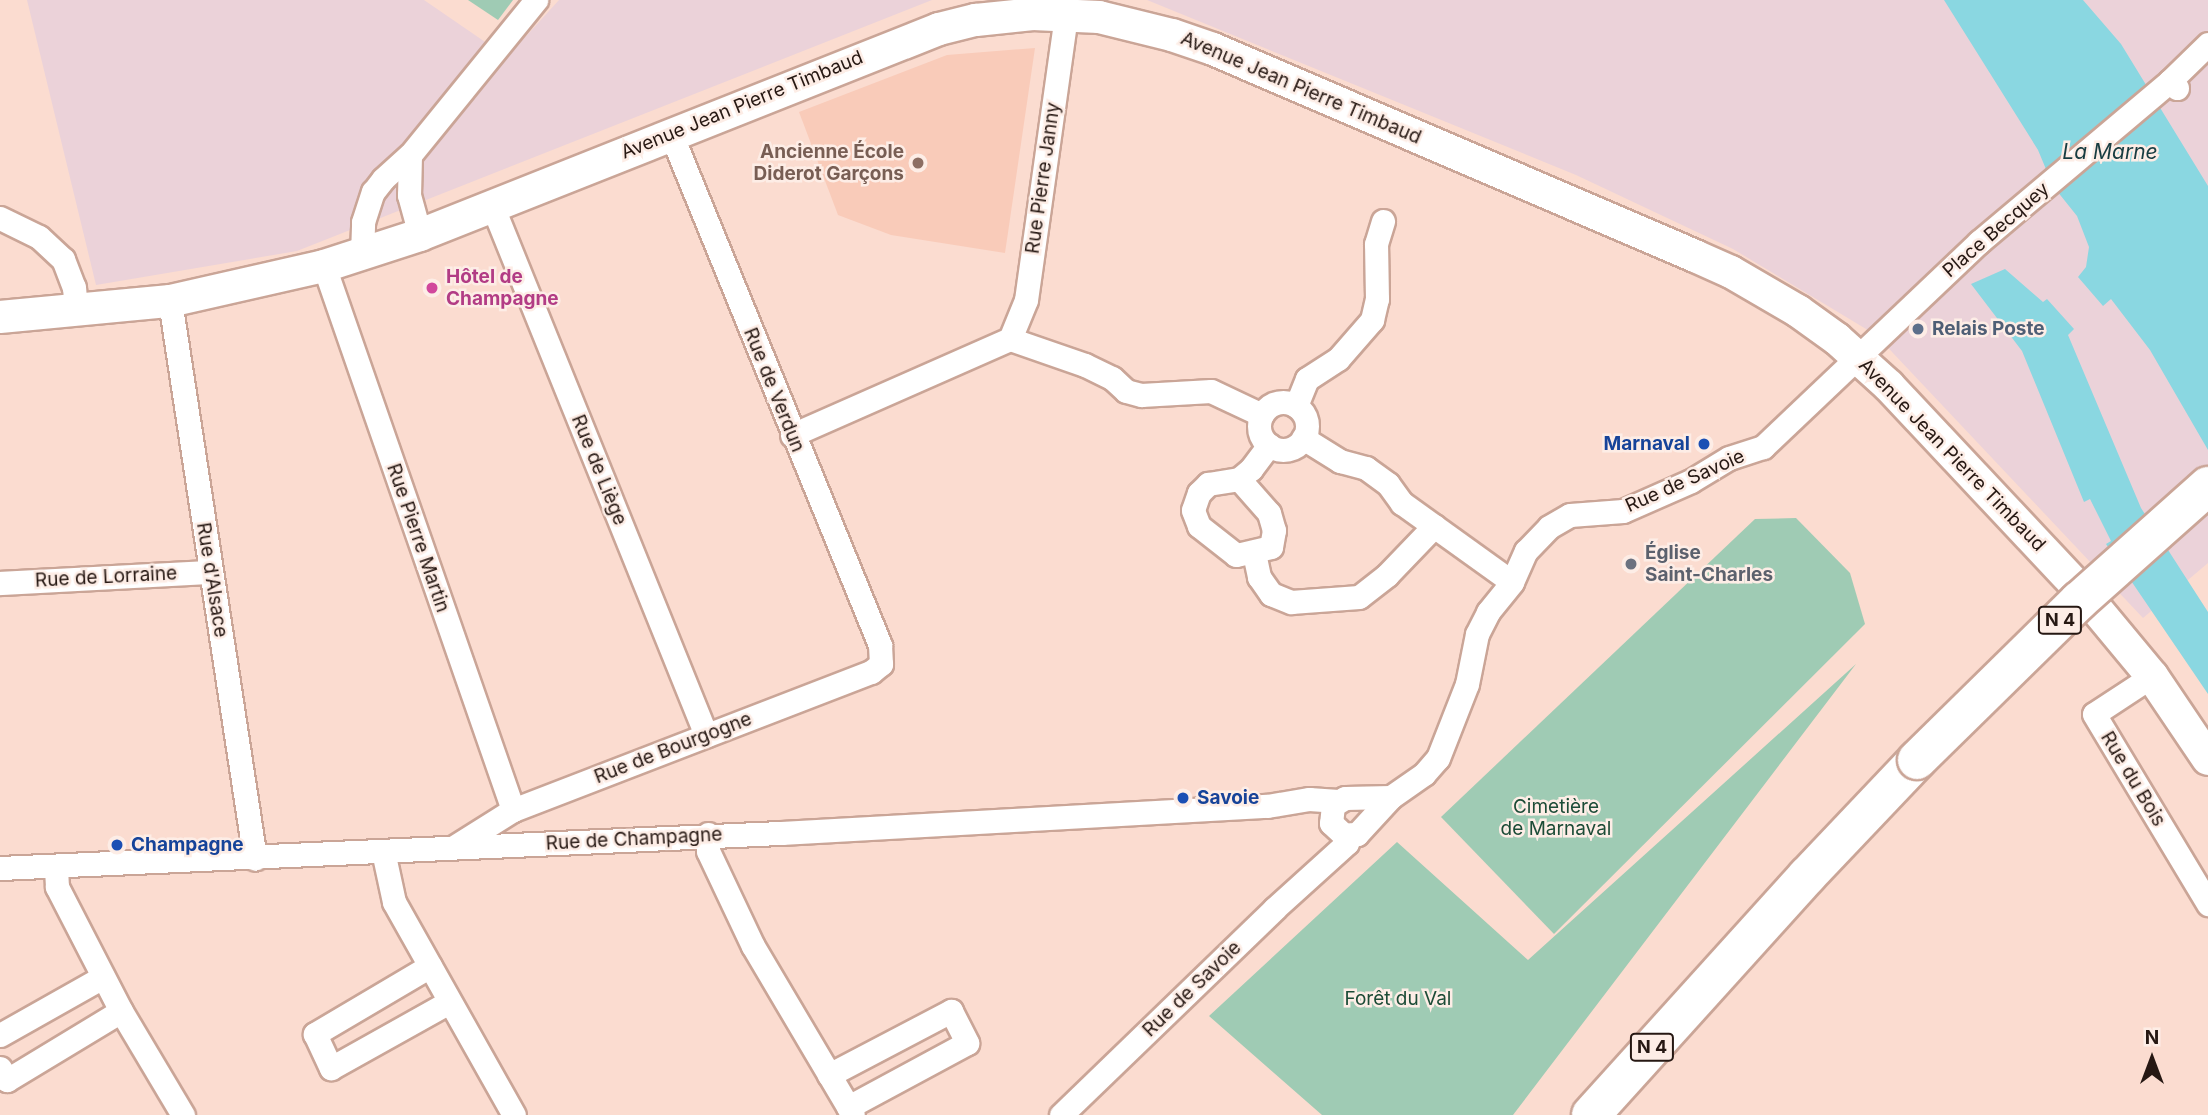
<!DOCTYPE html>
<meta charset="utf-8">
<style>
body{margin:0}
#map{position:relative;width:2208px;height:1115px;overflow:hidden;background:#fbdcd0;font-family:Inter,sans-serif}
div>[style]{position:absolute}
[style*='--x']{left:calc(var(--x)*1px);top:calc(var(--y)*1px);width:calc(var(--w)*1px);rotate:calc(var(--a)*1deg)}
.industrial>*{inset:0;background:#ebd2d9}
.built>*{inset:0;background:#f9cbb9}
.green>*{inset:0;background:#9fcbb4}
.water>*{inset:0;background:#8ad7e1}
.roads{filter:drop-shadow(2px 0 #caa597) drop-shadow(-2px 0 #caa597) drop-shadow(0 2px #caa597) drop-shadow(0 -2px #caa597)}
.minor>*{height:23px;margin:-11.5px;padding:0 11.5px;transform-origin:11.5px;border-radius:11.5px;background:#fff}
.minor>.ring{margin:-11.5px;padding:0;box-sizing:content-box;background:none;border:23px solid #fff;border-radius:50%}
.secondary>*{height:32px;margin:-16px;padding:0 16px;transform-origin:16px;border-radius:16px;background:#fff}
.trunk>*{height:38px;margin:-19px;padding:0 19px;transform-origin:19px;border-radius:19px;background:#fff}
.bridges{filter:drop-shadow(2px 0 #caa597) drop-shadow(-2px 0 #caa597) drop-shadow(0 2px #caa597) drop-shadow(0 -2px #caa597)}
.trunk-bridge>*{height:38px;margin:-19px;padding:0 19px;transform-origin:19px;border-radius:19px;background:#fff}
.dots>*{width:19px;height:19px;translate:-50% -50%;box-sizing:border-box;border:4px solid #fdede6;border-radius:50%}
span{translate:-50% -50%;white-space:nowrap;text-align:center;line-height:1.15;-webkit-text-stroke:5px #fdede6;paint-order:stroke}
.shield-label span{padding:2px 5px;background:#fdede6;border:2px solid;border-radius:5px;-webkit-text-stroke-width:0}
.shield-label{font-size:18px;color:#261813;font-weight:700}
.street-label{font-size:19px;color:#261813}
.education-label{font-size:19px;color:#785e54;font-weight:700}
.right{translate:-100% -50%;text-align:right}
.hotel-label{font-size:19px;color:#b23c85;font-weight:700}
.left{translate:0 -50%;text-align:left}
.service-label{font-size:19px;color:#4e5e75;font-weight:700}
.transit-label{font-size:19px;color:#164399;font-weight:700}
.worship-label{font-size:19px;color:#5b616d;font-weight:700}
.park-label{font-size:19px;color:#1c4c37}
.water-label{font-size:21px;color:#173c41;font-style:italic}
.north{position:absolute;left:2117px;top:1024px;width:70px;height:70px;-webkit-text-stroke:5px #fdede6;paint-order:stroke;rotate:0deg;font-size:19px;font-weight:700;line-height:28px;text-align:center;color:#261813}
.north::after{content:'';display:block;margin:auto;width:24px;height:32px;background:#261813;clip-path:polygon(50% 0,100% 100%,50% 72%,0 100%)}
</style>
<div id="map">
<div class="industrial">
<i style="clip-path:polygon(27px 0,424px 0,507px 57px,559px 0,932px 0,297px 251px,96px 285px)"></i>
<i style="clip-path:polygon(1147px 0,2208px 0,2208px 563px,2143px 618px,1876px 335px,1733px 249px,1576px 175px)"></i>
</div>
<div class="built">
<i style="clip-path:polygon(1035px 48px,1005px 253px,891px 235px,838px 215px,799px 112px,947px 55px)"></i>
</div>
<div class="green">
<i style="clip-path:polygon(468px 0,513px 0,498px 20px)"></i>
<i style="clip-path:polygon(1796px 518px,1850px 573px,1865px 624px,1554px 934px,1441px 817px,1755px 519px)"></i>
<i style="clip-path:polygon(1856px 664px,1513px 1115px,1322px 1115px,1209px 1016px,1397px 842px,1528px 960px)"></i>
</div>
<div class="water">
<i style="clip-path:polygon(1944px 0,2083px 0,2121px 44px,2208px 186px,2208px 450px,2150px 350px,2111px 299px,2103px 306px,2078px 277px,2086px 267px,2089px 247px,2077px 216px,2053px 186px,2038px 150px)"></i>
<i style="clip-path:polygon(2005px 269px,2043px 302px,2047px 299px,2074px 329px,2068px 335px,2141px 508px,2208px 612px,2208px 694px,2106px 544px,2111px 541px,2090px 499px,2084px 502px,2022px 351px,1971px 284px)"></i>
</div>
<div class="roads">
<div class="minor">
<i style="--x:2177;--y:88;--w:10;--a:-135"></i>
<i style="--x:2170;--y:81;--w:53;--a:-44.2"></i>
<i style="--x:410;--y:155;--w:40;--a:91.4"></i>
<i style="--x:409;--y:195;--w:41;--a:74.6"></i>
<i style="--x:492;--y:205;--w:572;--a:68.01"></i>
<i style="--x:0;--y:218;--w:43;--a:26"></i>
<i style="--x:39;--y:237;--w:33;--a:43"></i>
<i style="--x:63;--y:259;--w:30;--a:69"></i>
<i style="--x:74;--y:287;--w:24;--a:85"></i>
<i style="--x:362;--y:255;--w:33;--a:-88"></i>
<i style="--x:363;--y:222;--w:32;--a:-72"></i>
<i style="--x:373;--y:192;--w:16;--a:-52"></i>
<i style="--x:383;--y:179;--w:36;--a:-42"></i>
<i style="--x:410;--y:155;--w:200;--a:-50.9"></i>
<i style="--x:324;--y:266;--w:576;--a:70.84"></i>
<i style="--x:170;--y:301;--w:564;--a:81.34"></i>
<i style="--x:1010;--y:339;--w:42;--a:-67.7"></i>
<i style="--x:1026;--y:300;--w:289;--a:-82"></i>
<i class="ring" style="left:1259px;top:402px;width:25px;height:25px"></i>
<i style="--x:1296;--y:406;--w:29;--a:-68"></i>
<i style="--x:1307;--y:379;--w:37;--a:-33"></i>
<i style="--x:1338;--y:359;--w:52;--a:-48.9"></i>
<i style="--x:1372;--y:320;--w:22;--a:-77"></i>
<i style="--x:1377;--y:299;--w:55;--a:-91"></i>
<i style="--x:1376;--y:244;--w:24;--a:-73"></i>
<i style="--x:792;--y:435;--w:238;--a:-23.8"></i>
<i style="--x:1010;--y:339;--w:79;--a:19.1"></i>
<i style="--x:1085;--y:365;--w:30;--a:26"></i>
<i style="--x:1112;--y:378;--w:19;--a:43"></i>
<i style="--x:1126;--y:391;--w:16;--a:15"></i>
<i style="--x:1141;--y:395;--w:70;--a:-3.3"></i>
<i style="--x:1211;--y:391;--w:56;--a:25.2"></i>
<i style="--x:1303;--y:438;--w:44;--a:31.9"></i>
<i style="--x:1340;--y:461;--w:27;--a:15"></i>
<i style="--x:1366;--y:468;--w:27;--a:36"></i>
<i style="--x:1388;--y:484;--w:24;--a:54"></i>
<i style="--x:1402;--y:503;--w:135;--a:35.7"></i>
<i style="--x:1239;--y:479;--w:45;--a:48.6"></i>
<i style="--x:1269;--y:513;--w:18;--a:74"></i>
<i style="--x:1274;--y:530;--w:17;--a:100"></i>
<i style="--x:1271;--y:547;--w:36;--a:167"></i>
<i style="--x:1236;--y:555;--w:47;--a:-141.9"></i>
<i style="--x:1199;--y:526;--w:17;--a:-111"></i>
<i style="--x:1193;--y:510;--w:18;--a:-71"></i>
<i style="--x:1199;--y:493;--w:13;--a:-45"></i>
<i style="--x:1208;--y:484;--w:31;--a:-9"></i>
<i style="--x:1239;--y:479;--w:16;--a:-40"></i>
<i style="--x:1251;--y:469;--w:30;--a:-53"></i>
<i style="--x:1254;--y:553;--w:25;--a:78"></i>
<i style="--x:1259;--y:577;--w:21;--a:55"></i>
<i style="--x:1271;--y:594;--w:22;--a:22"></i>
<i style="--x:1291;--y:602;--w:68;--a:-4.2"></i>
<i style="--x:1359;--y:597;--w:36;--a:-38"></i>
<i style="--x:1387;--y:575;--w:68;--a:-46.2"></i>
<i style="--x:0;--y:583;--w:211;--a:-3"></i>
<i style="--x:2152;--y:676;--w:69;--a:146.8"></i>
<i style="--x:2094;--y:714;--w:222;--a:59"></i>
<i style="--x:1391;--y:797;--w:46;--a:178.8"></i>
<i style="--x:1345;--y:798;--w:14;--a:150"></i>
<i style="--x:1333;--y:805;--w:18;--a:96"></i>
<i style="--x:1331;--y:823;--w:18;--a:43"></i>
<i style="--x:1344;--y:835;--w:13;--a:-4"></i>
<i style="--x:1357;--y:834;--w:50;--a:-47.4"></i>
<i style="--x:1391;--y:797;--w:40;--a:-34.9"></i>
<i style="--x:1424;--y:774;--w:21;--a:-49"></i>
<i style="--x:1438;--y:758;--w:79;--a:-68.6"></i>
<i style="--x:1467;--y:684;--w:51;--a:-78.7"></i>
<i style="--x:1477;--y:634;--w:25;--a:-63"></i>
<i style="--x:1488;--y:612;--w:38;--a:-51"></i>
<i style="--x:1512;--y:582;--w:34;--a:-66"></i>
<i style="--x:1526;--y:551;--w:33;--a:-46"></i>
<i style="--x:1549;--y:527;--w:24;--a:-30"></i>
<i style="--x:1570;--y:515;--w:53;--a:-4.3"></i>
<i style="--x:1623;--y:511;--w:74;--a:-23.8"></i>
<i style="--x:1691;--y:481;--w:44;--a:-31.2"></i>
<i style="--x:1729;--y:458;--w:36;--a:-18"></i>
<i style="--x:1763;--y:447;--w:298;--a:-43.5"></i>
<i style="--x:1979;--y:242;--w:250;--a:-40.1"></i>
<i style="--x:708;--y:834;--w:17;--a:90"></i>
<i style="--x:708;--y:851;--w:105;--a:64.7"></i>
<i style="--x:753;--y:946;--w:196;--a:59.4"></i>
<i style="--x:454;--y:847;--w:70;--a:-32.1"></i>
<i style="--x:513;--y:810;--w:384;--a:-21.1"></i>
<i style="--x:871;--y:672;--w:13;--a:-39"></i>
<i style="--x:881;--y:664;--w:19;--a:-93"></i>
<i style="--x:880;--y:645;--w:552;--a:-112.24"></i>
<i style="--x:383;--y:851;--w:52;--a:77.8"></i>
<i style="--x:394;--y:902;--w:244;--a:60.6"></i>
<i style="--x:0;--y:868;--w:782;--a:-2.57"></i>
<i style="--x:781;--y:833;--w:487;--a:-3.2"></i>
<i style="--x:1267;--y:806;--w:43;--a:-9.5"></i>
<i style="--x:1309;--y:799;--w:29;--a:4"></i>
<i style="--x:430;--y:966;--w:134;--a:149.4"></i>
<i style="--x:315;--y:1034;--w:38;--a:65"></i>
<i style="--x:331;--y:1068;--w:135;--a:-29.2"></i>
<i style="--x:121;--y:1011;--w:121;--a:59.2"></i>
<i style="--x:0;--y:1035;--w:118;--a:-29.4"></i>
<i style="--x:0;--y:1068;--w:14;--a:60"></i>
<i style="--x:7;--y:1080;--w:133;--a:-31.2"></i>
<i style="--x:121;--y:1011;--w:140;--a:-117.3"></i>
<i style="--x:57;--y:887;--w:21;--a:-93"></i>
<i style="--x:829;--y:1075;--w:138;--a:-27.7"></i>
<i style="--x:951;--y:1011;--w:36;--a:63"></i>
<i style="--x:967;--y:1043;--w:135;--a:151.7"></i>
<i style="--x:1061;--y:1115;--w:296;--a:-44"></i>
<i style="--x:1274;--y:909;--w:98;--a:-42.1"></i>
<i style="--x:1347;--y:843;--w:9;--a:-69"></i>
</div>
<div class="secondary">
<i style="--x:0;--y:317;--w:171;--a:-5.4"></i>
<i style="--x:170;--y:301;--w:158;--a:-12.8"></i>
<i style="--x:324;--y:266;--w:101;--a:-17.9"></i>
<i style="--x:420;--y:235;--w:558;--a:-21.65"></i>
<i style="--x:939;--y:29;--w:38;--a:-14"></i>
<i style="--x:976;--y:20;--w:57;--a:-6"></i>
<i style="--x:1033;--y:14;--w:66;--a:2.6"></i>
<i style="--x:1099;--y:17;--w:75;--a:13.9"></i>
<i style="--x:1172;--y:35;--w:43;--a:18.9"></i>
<i style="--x:1213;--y:49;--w:525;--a:23.24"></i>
<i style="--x:1695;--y:256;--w:39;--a:24"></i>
<i style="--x:1731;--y:272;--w:78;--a:30.2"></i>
<i style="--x:1798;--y:311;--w:48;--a:35.7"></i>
<i style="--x:1837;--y:339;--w:70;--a:42.1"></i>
<i style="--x:1889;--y:386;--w:276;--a:46.8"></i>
<i style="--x:2078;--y:587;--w:116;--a:50.3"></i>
<i style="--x:2152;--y:676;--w:100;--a:56"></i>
</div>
<div class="trunk">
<i style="--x:1591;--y:1115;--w:322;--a:-47.9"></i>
<i style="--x:1807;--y:876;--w:160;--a:-46.5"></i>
</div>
</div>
<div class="bridges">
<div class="trunk-bridge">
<i style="--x:1917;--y:760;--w:227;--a:-44.5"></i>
<i style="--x:2079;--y:601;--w:173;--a:-41.7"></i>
</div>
</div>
<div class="dots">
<i style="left:918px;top:163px;background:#8d6e63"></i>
<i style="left:432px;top:288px;background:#d1479c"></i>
<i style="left:1918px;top:329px;background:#5c6f8a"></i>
<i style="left:1704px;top:444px;background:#1a4fb4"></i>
<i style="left:1631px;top:564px;background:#6b7280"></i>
<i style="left:1183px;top:798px;background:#1a4fb4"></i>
<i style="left:117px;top:845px;background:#1a4fb4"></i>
</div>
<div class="shield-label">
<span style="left:2060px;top:620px">N 4</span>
<span style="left:1652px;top:1047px">N 4</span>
</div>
<div class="street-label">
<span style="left:1301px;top:88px;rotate:23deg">Avenue Jean Pierre Timbaud</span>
<span style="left:742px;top:105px;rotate:-22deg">Avenue Jean Pierre Timbaud</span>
<span style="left:1043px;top:178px;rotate:-82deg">Rue Pierre Janny</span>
<span style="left:1996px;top:230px;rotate:-41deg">Place Becquey</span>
<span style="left:774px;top:390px;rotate:68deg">Rue de Verdun</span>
<span style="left:1952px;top:455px;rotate:46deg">Avenue Jean Pierre Timbaud</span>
<span style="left:599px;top:470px;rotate:68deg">Rue de Liège</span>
<span style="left:1685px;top:481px;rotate:-24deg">Rue de Savoie</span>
<span style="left:418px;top:538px;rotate:71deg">Rue Pierre Martin</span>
<span style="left:106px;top:577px;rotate:-3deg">Rue de Lorraine</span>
<span style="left:212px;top:580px;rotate:81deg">Rue d'Alsace</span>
<span style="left:673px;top:748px;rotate:-21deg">Rue de Bourgogne</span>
<span style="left:2133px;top:779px;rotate:59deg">Rue du Bois</span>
<span style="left:634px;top:839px;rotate:-3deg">Rue de Champagne</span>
<span style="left:1192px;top:989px;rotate:-44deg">Rue de Savoie</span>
</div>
<div class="education-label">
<span class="right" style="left:904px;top:163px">Ancienne École<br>Diderot Garçons</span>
</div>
<div class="hotel-label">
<span class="left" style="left:446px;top:288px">Hôtel de<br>Champagne</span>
</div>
<div class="service-label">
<span class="left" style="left:1932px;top:329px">Relais Poste</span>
</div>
<div class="transit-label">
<span class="right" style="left:1690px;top:444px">Marnaval</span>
<span class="left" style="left:1197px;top:798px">Savoie</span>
<span class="left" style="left:131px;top:845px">Champagne</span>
</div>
<div class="worship-label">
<span class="left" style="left:1645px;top:564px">Église<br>Saint-Charles</span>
</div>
<div class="park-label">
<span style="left:1556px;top:818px">Cimetière<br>de Marnaval</span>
<span style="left:1398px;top:999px">Forêt du Val</span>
</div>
<div class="water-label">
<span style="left:2110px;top:152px">La Marne</span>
</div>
<div class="north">N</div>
</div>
